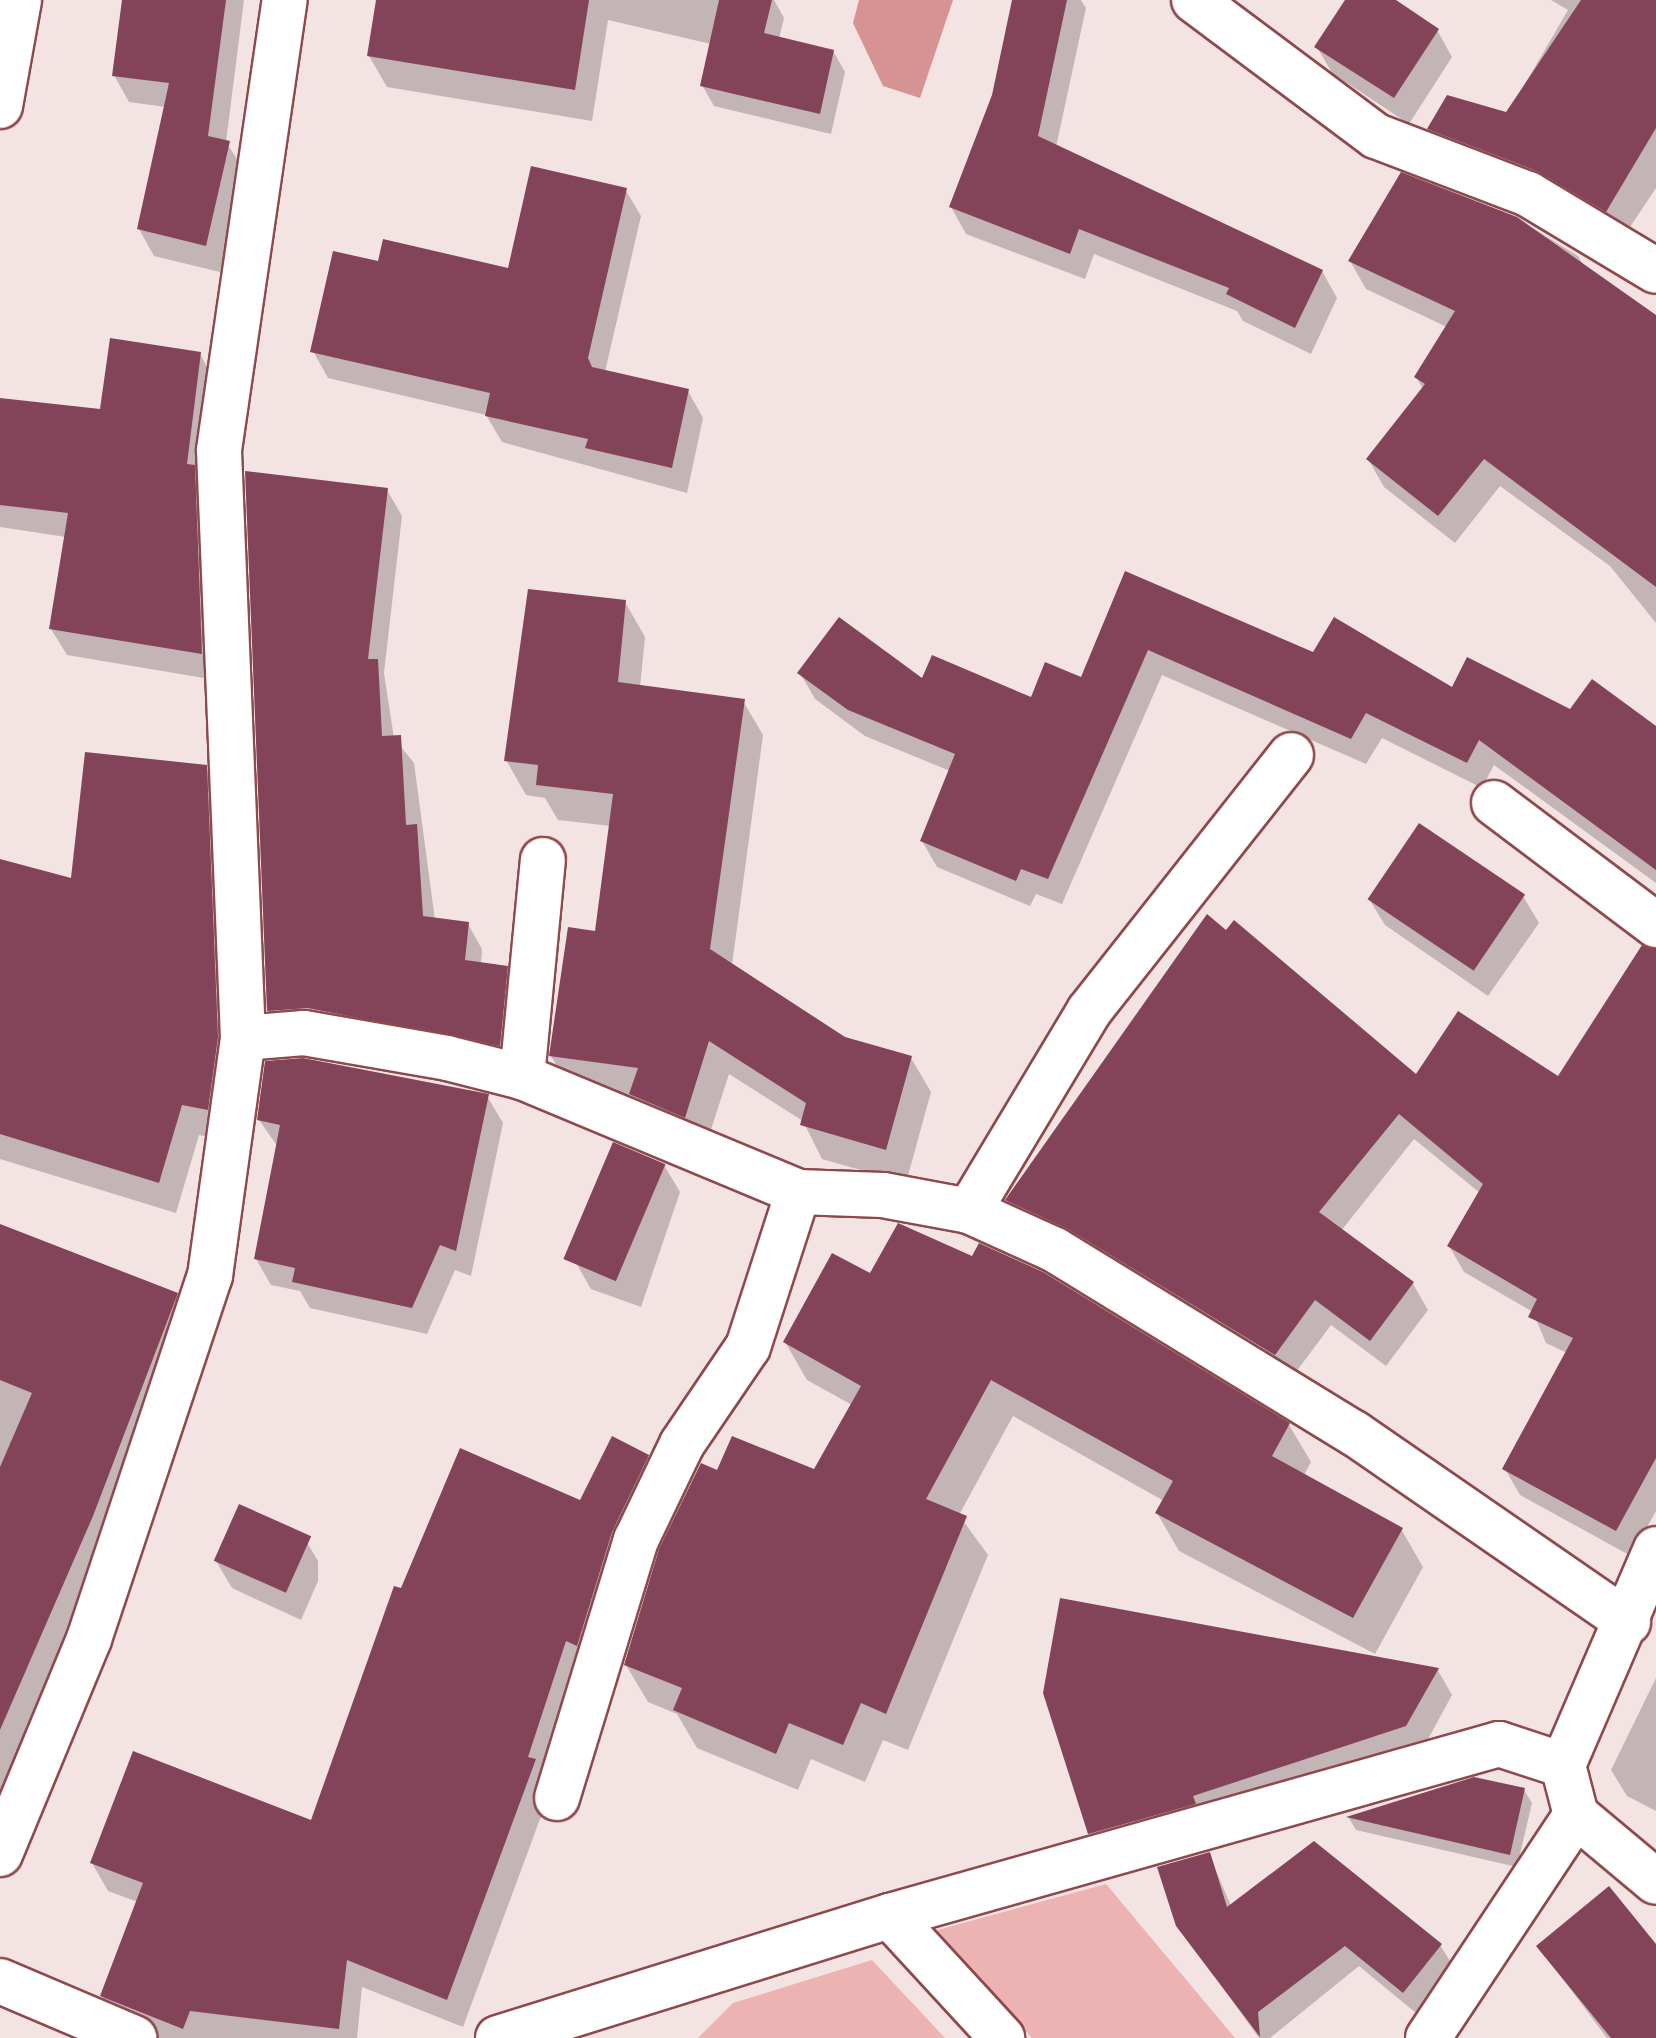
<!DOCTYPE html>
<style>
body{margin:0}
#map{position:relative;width:1656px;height:2038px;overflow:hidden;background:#f4e3e3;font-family:"Public Sans",sans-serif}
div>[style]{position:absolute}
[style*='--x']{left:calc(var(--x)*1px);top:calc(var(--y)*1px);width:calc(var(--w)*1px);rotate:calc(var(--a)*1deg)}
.green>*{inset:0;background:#edb3b3}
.forest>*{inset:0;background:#d69394}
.shadow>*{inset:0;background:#0003}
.building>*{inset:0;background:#834359;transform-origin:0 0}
.roads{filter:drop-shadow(2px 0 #8e494c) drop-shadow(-2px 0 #8e494c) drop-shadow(0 2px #8e494c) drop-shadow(0 -2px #8e494c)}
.minor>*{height:44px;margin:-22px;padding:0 22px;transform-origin:22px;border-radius:22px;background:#fff}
span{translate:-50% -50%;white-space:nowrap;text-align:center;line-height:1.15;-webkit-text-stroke:8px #f4e3e3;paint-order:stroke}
</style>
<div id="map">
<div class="green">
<i style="clip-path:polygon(1106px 1884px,1235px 2038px,1032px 2038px,934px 1931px)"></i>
<i style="clip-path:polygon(872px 1960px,945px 2038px,698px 2038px,733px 2003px)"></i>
</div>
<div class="forest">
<i style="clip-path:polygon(859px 0,953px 0,920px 98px,883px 86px,853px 23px)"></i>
</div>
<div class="shadow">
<i style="clip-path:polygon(124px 0,244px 0,226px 142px,244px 170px,220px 272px,154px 256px,139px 229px,166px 107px,129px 102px,114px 75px)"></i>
<i style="clip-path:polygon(378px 0,774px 0,784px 18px,779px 39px,833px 51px,845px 72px,831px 134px,714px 106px,702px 85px,711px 44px,608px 20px,592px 121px,387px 87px,369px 56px)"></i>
<i style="clip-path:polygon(1014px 0,1081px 0,1086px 8px,1056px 147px,1322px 271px,1337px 298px,1311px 354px,1243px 321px,1237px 311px,1094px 254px,1085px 279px,966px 234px,951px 207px,993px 96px)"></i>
<i style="clip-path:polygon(1347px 0,1392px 0,1437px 30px,1452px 57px,1409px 124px,1332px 73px,1317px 47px)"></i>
<i style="clip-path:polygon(1551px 0,1656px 0,1656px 188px,1622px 239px,1445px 157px,1429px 129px,1507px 115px,1568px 10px)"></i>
<i style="clip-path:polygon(625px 189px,641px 216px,605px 372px,688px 391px,703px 418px,687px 493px,502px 442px,486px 415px,328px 378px,313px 351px,380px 263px,510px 270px)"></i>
<i style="clip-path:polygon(1516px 218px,1578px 256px,1589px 275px,1656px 331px,1656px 623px,1610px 566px,1500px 486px,1455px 543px,1384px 487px,1368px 459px,1423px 389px,1416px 377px,1447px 327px,1366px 289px,1350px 261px)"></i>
<i style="clip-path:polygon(200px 354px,215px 381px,216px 680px,67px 655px,51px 629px,66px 537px,0 527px,0 400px,102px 412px)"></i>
<i style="clip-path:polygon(387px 490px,402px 516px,384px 673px,394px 738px,414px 763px,435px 920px,468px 924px,482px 949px,481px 965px,506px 968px,521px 994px,514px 1071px,284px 1036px,269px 1010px)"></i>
<i style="clip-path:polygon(1126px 573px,1314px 654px,1452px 690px,1656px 728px,1656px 883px,1494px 765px,1482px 788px,1382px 738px,1366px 764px,1162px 675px,1062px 904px,1036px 894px,1030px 906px,937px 867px,922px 841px,950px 771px,865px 736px,815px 699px,800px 673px,923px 681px,1032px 699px,1082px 679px)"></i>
<i style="clip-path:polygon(625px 602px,645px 637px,640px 687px,743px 701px,763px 735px,732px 965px,844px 1038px,911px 1058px,931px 1092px,906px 1183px,822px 1159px,803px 1121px,729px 1074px,704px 1151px,651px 1129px,634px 1099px,571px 1090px,551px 1056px,596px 933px,611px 826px,558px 820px,545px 798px,526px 795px,506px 760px)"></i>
<i style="clip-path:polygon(206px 767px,224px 798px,225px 1140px,199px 1135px,176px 1213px,0 1159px,0 861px,73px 880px)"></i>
<i style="clip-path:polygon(1523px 896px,1539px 923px,1488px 996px,1385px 925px,1369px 899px)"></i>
<i style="clip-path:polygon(1656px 955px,1656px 1511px,1631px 1556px,1520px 1495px,1505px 1469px,1567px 1353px,1546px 1343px,1533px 1312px,1464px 1272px,1449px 1246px,1480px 1193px,1414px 1139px,1341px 1231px,1413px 1284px,1428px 1310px,1386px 1366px,1331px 1325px,1290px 1380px,1022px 1226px,1007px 1200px,1416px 1077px,1559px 1079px)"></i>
<i style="clip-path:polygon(487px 1096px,503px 1123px,471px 1276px,455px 1270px,427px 1334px,310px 1308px,300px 1291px,271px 1285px,256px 1259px,278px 1147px,259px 1120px)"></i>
<i style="clip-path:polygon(664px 1165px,680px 1192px,641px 1307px,591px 1289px,576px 1263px)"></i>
<i style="clip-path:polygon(0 1226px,176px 1295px,200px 1335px,0 1829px)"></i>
<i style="clip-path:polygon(871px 1276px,1289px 1425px,1311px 1462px,1304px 1475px,1401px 1529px,1423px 1567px,1375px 1654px,1179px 1551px,1157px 1513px,1164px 1501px,1013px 1416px,959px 1515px,988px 1555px,908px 1750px,883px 1740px,865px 1782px,811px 1759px,798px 1790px,697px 1748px,677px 1714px,648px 1702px,626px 1665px,718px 1472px,815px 1472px,852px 1405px,807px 1380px,785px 1342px)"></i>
<i style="clip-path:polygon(648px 1456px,664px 1484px,463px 2027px,362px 1987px,357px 2038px,154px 2038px,118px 2024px,102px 1996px,138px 1902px,108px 1891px,92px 1863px,312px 1822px,402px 1590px,581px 1503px)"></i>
<i style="clip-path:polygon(302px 1534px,318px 1561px,318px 1581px,301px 1620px,232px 1588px,216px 1561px)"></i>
<i style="clip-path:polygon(1437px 1669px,1452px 1695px,1421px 1752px,1105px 1860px,1089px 1833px)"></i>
<i style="clip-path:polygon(1656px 1678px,1656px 1811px,1627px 1796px,1611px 1770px)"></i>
<i style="clip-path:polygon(1474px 1779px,1524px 1790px,1532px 1803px,1517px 1867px,1356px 1830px,1349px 1818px)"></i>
<i style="clip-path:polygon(1209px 1854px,1231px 1906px,1440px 1945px,1453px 1966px,1416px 2013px,1359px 1966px,1270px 2038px,1259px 2038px,1178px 1925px)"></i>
<i style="clip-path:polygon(1539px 1947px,1656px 1947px,1656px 2038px,1607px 2038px)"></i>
</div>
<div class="building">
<i style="clip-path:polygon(122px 0,226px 0,208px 136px,230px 141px,206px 246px,137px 229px,169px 83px,112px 76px)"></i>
<i style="clip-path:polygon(376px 0,589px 0,575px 90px,367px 56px)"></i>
<i style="clip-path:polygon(719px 0,772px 0,764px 33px,834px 50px,820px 114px,700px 86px)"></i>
<i style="clip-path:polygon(1012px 0,1067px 0,1038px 136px,1323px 270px,1295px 328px,1226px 294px,1229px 288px,1079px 229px,1070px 254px,949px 207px,992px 95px)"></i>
<i style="clip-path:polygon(1345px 0,1396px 0,1439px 29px,1394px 98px,1314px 47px)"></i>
<i style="clip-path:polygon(1581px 0,1656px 0,1656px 128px,1606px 212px,1537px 171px,1427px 129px,1447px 95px,1506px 112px)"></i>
<i style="clip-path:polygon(531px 166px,627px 188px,588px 358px,592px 367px,689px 389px,672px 468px,585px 448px,588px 439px,485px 416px,490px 393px,310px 352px,333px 251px,378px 261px,383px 239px,508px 268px)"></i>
<i style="clip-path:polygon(1401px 172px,1517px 217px,1656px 315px,1656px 587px,1484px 459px,1438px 516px,1366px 459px,1425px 384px,1414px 377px,1455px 311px,1348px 261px)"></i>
<i style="clip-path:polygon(110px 338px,201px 352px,187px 464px,195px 465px,202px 654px,49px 629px,68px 513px,0 505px,0 398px,100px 409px)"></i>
<i style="clip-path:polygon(245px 471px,388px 488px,368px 659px,378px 659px,382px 736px,401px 735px,406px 825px,417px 824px,423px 916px,469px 922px,465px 960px,508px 966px,500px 1046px,308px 1008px,267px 1011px)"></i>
<i style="clip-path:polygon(1125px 571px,1313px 652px,1334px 617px,1452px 687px,1467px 657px,1570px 709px,1592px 679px,1656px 726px,1656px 870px,1479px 740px,1467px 763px,1366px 713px,1351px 739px,1148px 650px,1048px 879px,1021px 869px,1016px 881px,920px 841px,955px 754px,848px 710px,797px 673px,839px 617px,922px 678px,932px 655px,1031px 697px,1045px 662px,1081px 677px)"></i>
<i style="clip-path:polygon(528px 589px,626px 600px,618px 682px,745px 699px,710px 949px,845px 1037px,912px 1056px,886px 1150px,800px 1125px,806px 1103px,709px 1041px,685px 1118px,629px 1094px,638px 1068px,549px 1056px,568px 927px,595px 931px,613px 794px,536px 785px,538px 765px,504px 761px)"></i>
<i style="clip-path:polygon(85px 752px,207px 765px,218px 1037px,208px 1110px,182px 1105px,159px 1183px,0 1134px,0 859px,71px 878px)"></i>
<i style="left:1419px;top:823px;width:128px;height:92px;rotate:34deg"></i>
<i style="clip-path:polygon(1207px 914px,1226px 930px,1234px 920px,1416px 1074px,1458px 1011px,1558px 1076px,1642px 945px,1656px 949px,1656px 1458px,1616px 1531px,1502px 1469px,1573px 1338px,1528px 1317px,1537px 1299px,1447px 1246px,1483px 1184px,1399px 1114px,1319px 1212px,1414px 1282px,1370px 1341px,1315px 1300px,1275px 1355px,1068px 1229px,1005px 1200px)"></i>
<i style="clip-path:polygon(303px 1058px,489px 1094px,456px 1251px,440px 1245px,412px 1308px,292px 1282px,295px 1268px,254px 1259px,280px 1125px,257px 1120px,265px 1061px)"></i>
<i style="left:613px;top:1142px;width:57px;height:127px;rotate:23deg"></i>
<i style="clip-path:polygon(898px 1223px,972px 1256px,979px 1243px,1043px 1272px,1290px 1423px,1272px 1456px,1403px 1528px,1353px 1618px,1155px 1513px,1173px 1481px,991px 1380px,926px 1499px,967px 1516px,886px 1714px,861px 1703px,843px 1745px,789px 1723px,776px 1754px,673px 1710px,682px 1688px,624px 1665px,659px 1549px,701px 1463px,717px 1470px,732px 1436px,814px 1469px,861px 1386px,783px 1342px,832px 1253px,870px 1273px)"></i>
<i style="clip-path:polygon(0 1224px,178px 1293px,93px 1516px,0 1730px,0 1467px,32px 1393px,0 1380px)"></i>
<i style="clip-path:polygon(612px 1436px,649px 1455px,612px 1532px,577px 1646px,566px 1641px,528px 1757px,536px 1759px,447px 2000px,347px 1960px,339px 2029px,190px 2011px,183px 2029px,100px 1996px,143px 1883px,90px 1863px,133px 1751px,311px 1820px,394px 1586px,401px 1588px,460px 1448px,580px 1500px)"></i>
<i style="left:239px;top:1504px;width:79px;height:62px;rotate:24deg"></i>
<i style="clip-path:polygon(1060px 1598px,1439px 1668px,1406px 1726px,1193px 1796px,1196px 1804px,1088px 1834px,1043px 1693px)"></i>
<i style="clip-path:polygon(1474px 1777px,1525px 1788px,1510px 1855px,1346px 1817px)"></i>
<i style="clip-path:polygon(1314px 1841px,1442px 1944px,1403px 1993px,1345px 1946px,1258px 2012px,1260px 2037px,1176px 1926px,1157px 1867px,1210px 1852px,1227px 1907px)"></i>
<i style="clip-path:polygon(1609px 1886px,1656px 1944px,1656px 2038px,1611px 2038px,1536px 1946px)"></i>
</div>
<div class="roads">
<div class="minor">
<i style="--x:1194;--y:0;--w:227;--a:36.8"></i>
<i style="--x:1376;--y:136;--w:163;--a:20.9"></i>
<i style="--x:1528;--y:194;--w:149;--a:31"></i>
<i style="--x:0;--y:106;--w:108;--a:-79.8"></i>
<i style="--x:1494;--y:803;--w:203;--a:37"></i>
<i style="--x:243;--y:1038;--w:61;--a:-4.7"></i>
<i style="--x:304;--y:1033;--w:145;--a:9.9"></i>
<i style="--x:447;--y:1058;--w:77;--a:14.2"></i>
<i style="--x:522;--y:1077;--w:299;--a:22.6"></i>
<i style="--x:798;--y:1192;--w:85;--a:2"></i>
<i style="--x:883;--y:1195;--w:87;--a:10.5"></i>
<i style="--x:969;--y:1211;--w:94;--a:24.4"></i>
<i style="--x:1055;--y:1250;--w:351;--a:31.5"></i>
<i style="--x:1354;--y:1433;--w:333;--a:34.6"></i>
<i style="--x:522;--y:1077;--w:218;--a:-84.5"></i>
<i style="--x:969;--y:1211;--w:233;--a:-59"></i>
<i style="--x:1089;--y:1011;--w:326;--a:-51.7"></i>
<i style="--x:557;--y:1798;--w:270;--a:-73"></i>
<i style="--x:636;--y:1540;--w:106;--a:-64.4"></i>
<i style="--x:682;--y:1444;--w:117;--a:-55.8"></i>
<i style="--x:748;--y:1347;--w:163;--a:-72.1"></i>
<i style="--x:1576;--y:1815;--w:104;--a:39.9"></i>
<i style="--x:0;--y:1854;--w:233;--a:-67.5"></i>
<i style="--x:89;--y:1639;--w:383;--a:-71.6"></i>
<i style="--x:210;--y:1276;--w:240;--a:-82.1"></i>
<i style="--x:243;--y:1038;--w:588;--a:-92.34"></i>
<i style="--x:219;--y:450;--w:455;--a:-81.7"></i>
<i style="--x:890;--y:1916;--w:166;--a:47.4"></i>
<i style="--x:0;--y:1981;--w:146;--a:23"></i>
<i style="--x:498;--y:2038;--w:411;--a:-17.3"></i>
<i style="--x:890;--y:1916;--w:633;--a:-15.77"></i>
<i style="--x:1499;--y:1744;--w:67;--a:18.2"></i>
<i style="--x:1428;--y:2038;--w:268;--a:-56.4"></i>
<i style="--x:1576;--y:1815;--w:52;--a:-104.6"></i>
<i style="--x:1563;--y:1765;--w:235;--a:-66.7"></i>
</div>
</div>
</div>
